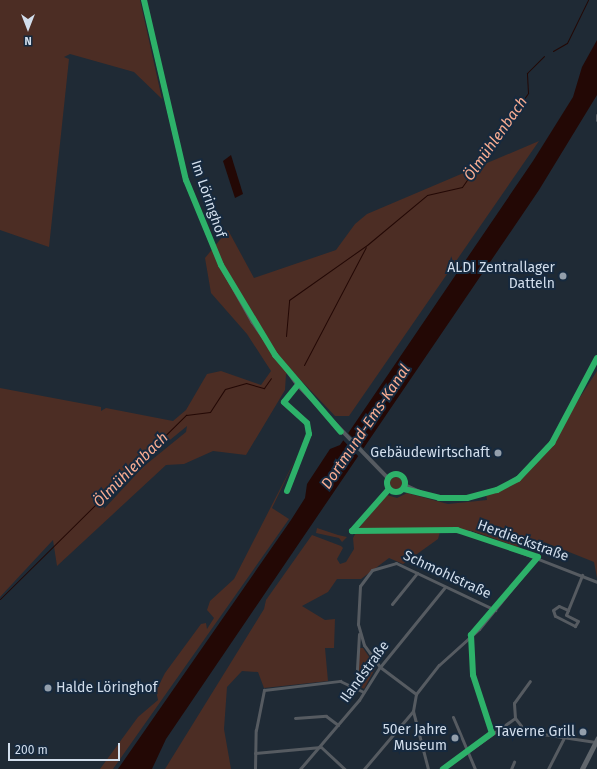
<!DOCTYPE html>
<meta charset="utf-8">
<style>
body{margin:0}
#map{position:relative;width:597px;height:769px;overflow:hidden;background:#1f2a35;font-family:"Fira Sans",sans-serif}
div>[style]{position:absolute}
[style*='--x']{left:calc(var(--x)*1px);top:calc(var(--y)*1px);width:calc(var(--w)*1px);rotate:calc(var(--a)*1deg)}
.green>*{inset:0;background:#4c2d24}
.round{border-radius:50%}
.water>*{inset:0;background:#230805}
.pier>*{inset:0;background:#1f2a35}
.stream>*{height:1px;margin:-0.5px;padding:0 0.5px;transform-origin:0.5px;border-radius:0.5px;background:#230805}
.minor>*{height:3px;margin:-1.5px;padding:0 1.5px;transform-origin:1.5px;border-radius:1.5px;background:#565b61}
.tertiary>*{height:3.5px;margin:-1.75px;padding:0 1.75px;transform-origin:1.75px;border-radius:1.75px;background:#565b61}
.tertiary>.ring{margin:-1.75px;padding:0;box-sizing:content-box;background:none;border:3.5px solid #565b61;border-radius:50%}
.primary>*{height:4.5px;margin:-2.25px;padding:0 2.25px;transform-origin:2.25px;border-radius:2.25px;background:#60666c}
.cycleway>*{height:6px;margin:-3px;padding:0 3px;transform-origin:3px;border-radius:3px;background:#2db169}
.cycleway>.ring{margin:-3px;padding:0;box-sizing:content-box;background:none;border:6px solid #2db169;border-radius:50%}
.dots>*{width:11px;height:11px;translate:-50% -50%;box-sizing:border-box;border:2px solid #16293e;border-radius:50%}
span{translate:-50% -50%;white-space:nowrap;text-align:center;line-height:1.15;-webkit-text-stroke:4px #16293e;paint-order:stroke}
.street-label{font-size:14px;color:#d2deec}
.poi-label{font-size:14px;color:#d2deec}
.right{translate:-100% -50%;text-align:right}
.left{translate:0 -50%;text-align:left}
.water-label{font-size:15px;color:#f9ad92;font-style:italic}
.north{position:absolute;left:8px;top:8px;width:40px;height:40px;-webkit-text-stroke:3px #16293e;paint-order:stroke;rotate:180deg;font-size:11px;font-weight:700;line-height:16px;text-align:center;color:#d2deec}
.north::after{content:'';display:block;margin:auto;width:14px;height:18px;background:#d2deec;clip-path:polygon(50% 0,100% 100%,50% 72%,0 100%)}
.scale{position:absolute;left:8px;top:743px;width:112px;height:18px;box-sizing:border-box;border:2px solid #d2deec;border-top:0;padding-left:5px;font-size:12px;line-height:14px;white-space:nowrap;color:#d2deec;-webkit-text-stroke:3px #16293e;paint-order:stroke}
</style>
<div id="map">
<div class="green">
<i style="clip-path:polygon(0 0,140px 0,162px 99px,134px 72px,70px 54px,64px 57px,69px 59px,49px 247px,0 230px)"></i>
<i style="clip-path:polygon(evenodd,539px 141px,349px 416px,335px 416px,293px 372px,286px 374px,285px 390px,246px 455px,213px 451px,184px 464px,166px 465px,57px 566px,53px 540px,0 597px,0 388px,101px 407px,101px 411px,106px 408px,173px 421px,186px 410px,207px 374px,221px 371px,261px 385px,271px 371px,247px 334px,211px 293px,205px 258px,228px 230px,254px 278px,336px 250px,355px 224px,367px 214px,539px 141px,187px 426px,186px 432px,143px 467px,104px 509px,103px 495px,187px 426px)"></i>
<i style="clip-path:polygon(597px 371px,597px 578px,594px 562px,544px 542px,543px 546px,525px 539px,518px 547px,472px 531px,441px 528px,438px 539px,403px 564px,389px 558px,361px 579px,337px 579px,328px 592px,302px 606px,325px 620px,335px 619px,334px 648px,325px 648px,328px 681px,264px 688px,258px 672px,242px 671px,227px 687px,224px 729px,231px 769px,165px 769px,264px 609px,266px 600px,312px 535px,341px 546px,343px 548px,337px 559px,340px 564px,346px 562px,354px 549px,353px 538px,358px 529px,387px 495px,397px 498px,407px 493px,448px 504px,487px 500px,486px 494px,518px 479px,540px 459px)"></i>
<i style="clip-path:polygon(298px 454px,272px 508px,289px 519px,113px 769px,100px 769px,138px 717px,158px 700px,156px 691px,165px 673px,201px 624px,206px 623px,207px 629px,214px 618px,207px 610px,210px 601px,234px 579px)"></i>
<i class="round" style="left:390px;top:477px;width:12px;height:12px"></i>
<i style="clip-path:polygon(317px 528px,338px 535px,347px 537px,342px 542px,339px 538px,316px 533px)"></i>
<i style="clip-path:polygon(359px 648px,363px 648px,376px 667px,364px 689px,359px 686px)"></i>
</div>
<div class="water">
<i style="clip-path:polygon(597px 40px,597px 95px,539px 190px,166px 739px,152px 769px,118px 769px,291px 520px,305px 498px,307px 484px,330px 449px,340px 445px,349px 432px,533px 161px,573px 97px,582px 67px)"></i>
<i style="clip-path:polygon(231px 155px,243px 194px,235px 198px,223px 161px)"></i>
</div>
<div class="pier">
<i style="clip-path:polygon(347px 432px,365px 450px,360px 458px,342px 439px)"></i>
</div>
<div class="stream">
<i style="--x:553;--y:51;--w:16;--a:-30"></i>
<i style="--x:567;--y:43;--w:48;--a:-64"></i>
<i style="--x:286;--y:336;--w:36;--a:-85"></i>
<i style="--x:289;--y:300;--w:95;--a:-35.2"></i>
<i style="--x:367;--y:245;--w:78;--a:-39.8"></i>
<i style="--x:427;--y:195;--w:36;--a:-13"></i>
<i style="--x:462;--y:187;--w:115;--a:-54.9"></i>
<i style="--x:528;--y:93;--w:20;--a:-93"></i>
<i style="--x:527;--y:73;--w:24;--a:-45"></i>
<i style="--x:304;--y:365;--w:133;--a:-62.3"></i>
<i style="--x:0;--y:599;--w:262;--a:-44.7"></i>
<i style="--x:186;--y:415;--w:24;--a:-7"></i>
<i style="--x:210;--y:412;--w:27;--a:-57"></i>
<i style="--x:225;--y:389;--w:22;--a:-16"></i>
<i style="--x:246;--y:383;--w:19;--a:16"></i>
<i style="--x:264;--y:388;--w:12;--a:-55"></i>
</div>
<div class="minor">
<i style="--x:597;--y:115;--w:5;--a:90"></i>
<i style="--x:287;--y:491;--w:61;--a:-68.9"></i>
<i style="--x:309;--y:434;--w:11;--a:-100"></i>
<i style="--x:307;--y:423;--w:31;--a:-138"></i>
<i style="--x:284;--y:402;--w:22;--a:-51"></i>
<i style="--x:440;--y:530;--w:29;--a:4"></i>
<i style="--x:469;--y:532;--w:137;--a:21.3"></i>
<i style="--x:352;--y:531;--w:56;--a:-48.6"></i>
<i style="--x:392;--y:604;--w:40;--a:-51"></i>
<i style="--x:568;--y:610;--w:5;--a:112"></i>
<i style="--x:566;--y:615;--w:13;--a:27"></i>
<i style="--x:578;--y:621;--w:6;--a:121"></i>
<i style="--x:575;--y:626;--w:22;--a:-153"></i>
<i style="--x:555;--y:616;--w:6;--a:-108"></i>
<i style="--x:553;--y:610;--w:7;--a:-34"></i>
<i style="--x:559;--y:606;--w:10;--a:24"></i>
<i style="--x:568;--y:610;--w:38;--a:-68"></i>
<i style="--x:471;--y:635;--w:40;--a:87.1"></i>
<i style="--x:473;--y:675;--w:61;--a:71.9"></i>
<i style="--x:356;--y:686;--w:52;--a:-86.7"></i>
<i style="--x:416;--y:694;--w:45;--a:-143.1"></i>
<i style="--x:380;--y:667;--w:27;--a:-126"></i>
<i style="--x:364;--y:645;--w:22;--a:-106"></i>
<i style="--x:358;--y:624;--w:38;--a:-87"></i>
<i style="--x:360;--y:586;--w:20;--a:-53"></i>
<i style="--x:372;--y:570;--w:25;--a:-16"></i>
<i style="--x:396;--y:563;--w:110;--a:25.4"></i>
<i style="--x:413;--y:711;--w:60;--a:75.5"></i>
<i style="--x:453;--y:717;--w:56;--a:67.1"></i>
<i style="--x:295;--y:718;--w:31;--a:-4"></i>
<i style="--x:326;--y:716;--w:15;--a:37"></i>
<i style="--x:515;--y:718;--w:15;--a:-94"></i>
<i style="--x:514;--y:703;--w:27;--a:-54"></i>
<i style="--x:255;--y:753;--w:66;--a:-5.2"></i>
<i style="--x:321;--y:747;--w:33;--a:43"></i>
<i style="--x:255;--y:769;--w:39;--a:-89"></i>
<i style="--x:256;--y:730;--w:41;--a:-78.7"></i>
<i style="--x:264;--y:690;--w:77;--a:-6.8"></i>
<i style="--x:340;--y:681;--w:26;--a:25"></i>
<i style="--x:300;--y:769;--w:91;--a:-49.5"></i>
<i style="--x:359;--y:700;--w:39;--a:-58"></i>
<i style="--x:380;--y:667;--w:103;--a:-50.9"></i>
<i style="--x:364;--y:769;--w:76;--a:-49.8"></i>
<i style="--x:413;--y:711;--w:17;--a:-80"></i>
<i style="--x:416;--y:694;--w:37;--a:-52"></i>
<i style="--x:439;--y:665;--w:54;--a:-42"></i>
<i style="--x:479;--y:629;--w:93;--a:-50.7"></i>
<i style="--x:443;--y:769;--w:88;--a:-35.3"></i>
<i style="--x:515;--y:718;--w:11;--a:52"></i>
<i style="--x:522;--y:727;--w:15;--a:23"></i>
<i style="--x:536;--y:733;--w:60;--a:8.7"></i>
<i style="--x:511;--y:769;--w:8;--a:-67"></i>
<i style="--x:548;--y:769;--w:34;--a:-63"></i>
</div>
<div class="tertiary">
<i style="--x:144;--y:0;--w:185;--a:76.9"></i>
<i style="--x:186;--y:180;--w:92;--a:67.6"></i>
<i style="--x:221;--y:265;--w:65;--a:60.7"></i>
<i style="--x:253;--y:322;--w:77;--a:54.5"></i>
<i style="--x:298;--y:385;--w:129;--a:45.9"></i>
<i class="ring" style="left:387px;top:474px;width:14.5px;height:14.5px"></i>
<i style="--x:405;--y:485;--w:21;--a:25"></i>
<i style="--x:404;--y:489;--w:36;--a:14"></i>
<i style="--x:439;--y:498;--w:28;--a:0"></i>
<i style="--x:467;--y:498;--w:31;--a:-15"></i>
<i style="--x:497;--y:490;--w:24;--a:-28"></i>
<i style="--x:518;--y:479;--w:50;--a:-46.6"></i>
<i style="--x:552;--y:443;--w:96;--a:-62.1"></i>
</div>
<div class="primary">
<i style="--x:582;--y:769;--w:34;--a:-63"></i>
</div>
<div class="cycleway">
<i style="--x:144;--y:0;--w:185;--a:76.9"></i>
<i style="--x:186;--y:180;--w:92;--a:67.6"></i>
<i style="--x:221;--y:265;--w:105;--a:59"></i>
<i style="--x:275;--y:355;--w:101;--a:49.4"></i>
<i class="ring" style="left:387px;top:474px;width:12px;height:12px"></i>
<i style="--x:389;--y:489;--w:56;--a:131.4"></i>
<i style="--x:352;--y:531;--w:105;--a:-0.5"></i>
<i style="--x:457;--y:530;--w:85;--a:18.4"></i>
<i style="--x:538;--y:557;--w:103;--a:130.7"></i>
<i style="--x:471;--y:635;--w:40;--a:87.1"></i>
<i style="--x:473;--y:675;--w:61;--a:71.9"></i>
<i style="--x:492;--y:733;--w:61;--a:143.7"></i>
<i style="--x:404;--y:489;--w:36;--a:14"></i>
<i style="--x:439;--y:498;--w:28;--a:0"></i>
<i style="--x:467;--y:498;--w:31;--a:-15"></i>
<i style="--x:497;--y:490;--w:24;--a:-28"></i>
<i style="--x:518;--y:479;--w:50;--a:-46.6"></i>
<i style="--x:552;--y:443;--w:96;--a:-62.1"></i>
<i style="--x:287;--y:491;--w:61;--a:-68.9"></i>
<i style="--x:309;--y:434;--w:11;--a:-100"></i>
<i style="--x:307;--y:423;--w:31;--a:-138"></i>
<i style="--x:284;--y:402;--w:22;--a:-51"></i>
</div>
<div class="dots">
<i style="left:563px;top:276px;background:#939fac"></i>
<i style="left:498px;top:453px;background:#939fac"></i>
<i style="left:48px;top:688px;background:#939fac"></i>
<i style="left:583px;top:732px;background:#939fac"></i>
<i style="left:455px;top:738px;background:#939fac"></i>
</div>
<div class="street-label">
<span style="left:208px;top:199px;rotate:71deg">Im Löringhof</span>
<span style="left:523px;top:541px;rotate:20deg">Herdieckstraße</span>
<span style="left:447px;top:575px;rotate:25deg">Schmohlstraße</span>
<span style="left:365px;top:672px;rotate:-54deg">Ilandstraße</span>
</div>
<div class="poi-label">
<span class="right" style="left:555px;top:276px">ALDI Zentrallager<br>Datteln</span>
<span class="right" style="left:490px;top:453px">Gebäudewirtschaft</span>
<span class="left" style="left:56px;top:688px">Halde Löringhof</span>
<span class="right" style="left:447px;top:738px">50er Jahre<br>Museum</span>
<span class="right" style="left:575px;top:732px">Taverne Grill</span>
</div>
<div class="water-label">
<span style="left:496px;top:139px;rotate:-55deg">Ölmühlenbach</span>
<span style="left:366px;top:427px;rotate:-56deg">Dortmund-Ems-Kanal</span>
<span style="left:131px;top:470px;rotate:-45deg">Ölmühlenbach</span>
</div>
<div class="north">N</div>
<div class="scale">200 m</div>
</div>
